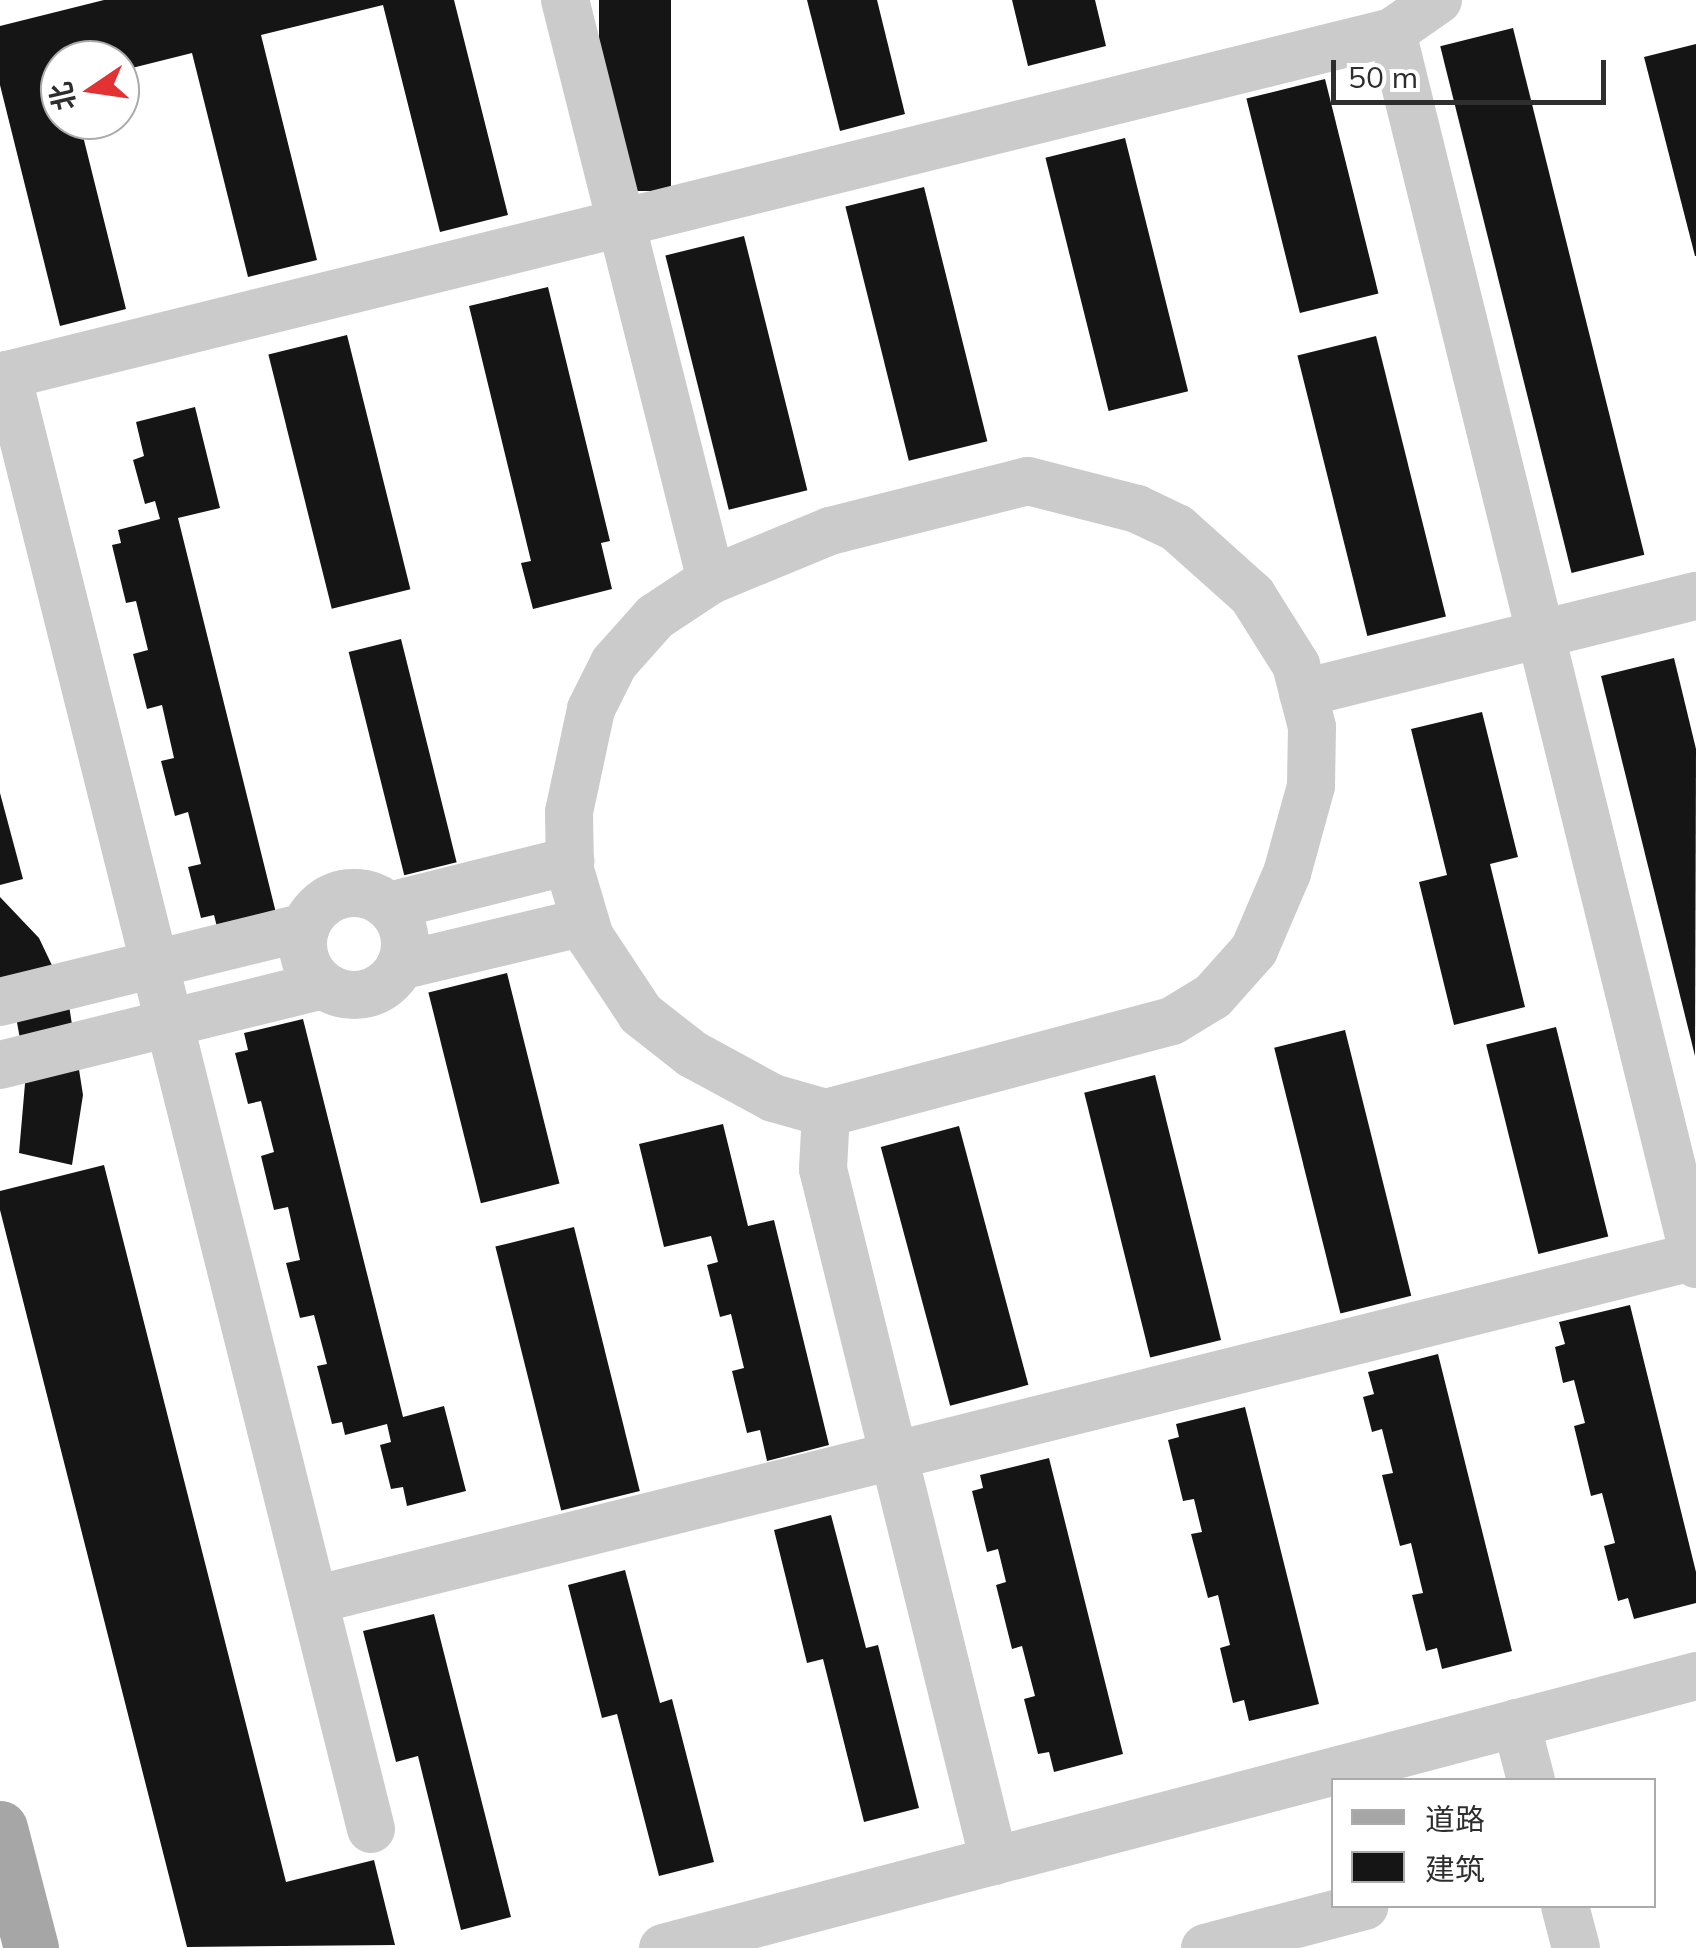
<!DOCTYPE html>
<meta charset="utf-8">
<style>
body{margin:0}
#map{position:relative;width:1696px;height:1948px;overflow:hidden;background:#fff;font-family:Mulish,"Noto Sans SC",sans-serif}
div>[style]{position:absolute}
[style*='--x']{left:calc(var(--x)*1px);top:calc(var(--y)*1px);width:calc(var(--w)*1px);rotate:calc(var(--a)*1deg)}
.building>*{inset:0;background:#151515;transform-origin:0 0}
.minor>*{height:48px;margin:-24px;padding:0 24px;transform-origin:24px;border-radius:24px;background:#cbcbcb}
.minor>.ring{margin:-24px;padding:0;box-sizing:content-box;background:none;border:48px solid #cbcbcb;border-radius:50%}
.major>*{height:55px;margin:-27.5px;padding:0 27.5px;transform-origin:27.5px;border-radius:27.5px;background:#a6a6a6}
span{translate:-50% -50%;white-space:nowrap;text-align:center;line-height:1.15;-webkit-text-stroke:10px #fff;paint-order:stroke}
.legend{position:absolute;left:1331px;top:1778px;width:325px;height:130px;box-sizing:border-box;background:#fff;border:2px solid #ababab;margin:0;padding:12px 18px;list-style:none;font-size:30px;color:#2e2e2e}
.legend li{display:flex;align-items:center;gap:20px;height:50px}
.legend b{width:50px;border:2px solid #ababab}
.north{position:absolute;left:40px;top:40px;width:100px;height:100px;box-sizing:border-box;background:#fff;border:2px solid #ababab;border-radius:50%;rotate:257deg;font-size:28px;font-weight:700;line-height:40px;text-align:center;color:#2e2e2e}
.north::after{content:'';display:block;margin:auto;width:35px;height:45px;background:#e33234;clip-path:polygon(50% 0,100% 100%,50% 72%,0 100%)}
.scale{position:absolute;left:1331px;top:60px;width:275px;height:45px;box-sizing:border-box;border:5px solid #2e2e2e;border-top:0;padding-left:12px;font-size:30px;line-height:35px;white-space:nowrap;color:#2e2e2e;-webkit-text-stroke:8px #fff;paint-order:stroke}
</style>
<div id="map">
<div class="building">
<i style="clip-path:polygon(104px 0,454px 0,508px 215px,440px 232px,383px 5px,261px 35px,317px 260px,248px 277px,192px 53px,120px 71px,120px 60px,60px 60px,60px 120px,79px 120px,126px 309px,60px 326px,0 85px,0 26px)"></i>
<i style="left:599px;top:0;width:72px;height:191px"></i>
<i style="clip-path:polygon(807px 0,877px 0,905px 114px,840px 131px)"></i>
<i style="clip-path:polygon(1012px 0,1095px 0,1106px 46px,1028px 66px)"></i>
<i style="left:1513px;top:28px;width:543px;height:75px;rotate:76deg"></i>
<i style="clip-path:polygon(1696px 44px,1696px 256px,1695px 256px,1644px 57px)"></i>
<i style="left:1325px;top:79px;width:221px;height:81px;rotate:76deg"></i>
<i style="left:1125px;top:138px;width:261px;height:82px;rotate:76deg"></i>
<i style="left:924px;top:187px;width:262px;height:81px;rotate:76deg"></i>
<i style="left:744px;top:236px;width:262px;height:81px;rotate:76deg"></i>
<i style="clip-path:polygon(548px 287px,610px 541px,601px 543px,612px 589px,533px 609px,521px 563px,531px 561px,469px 306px)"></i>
<i style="left:347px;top:335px;width:262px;height:81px;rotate:76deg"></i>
<i style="left:1376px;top:336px;width:289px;height:81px;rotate:76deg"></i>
<i style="clip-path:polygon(195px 407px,220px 508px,178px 518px,277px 917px,218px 931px,214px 915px,201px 918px,188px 867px,201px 864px,188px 812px,175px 816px,161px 761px,174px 758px,162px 705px,147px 709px,133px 654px,148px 650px,136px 601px,126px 603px,112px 545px,121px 543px,118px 530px,160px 519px,155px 501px,145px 504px,133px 460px,144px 456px,136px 422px)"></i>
<i style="left:401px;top:639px;width:230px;height:54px;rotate:76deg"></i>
<i style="clip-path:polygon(1674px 658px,1696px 749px,1695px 1056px,1601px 676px)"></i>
<i style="clip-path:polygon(1482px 712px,1518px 857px,1490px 864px,1525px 1007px,1454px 1025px,1419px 882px,1447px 875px,1411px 729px)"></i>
<i style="clip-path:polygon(0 793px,23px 879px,0 885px)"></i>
<i style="clip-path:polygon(0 897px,39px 938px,68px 999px,83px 1095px,72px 1165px,19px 1153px,26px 1072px,16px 1017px,0 982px)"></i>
<i style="left:507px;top:973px;width:217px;height:81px;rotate:76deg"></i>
<i style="clip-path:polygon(303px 1019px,403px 1417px,444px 1406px,466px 1491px,407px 1506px,403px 1487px,391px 1489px,380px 1445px,391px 1442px,387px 1424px,345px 1435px,342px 1422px,332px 1424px,317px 1366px,327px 1364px,314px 1315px,300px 1318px,286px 1263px,300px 1260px,288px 1207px,274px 1210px,261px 1156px,274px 1152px,261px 1101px,248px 1104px,235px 1053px,248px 1050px,244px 1033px)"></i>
<i style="left:1556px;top:1027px;width:216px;height:72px;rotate:76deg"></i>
<i style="left:1345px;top:1030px;width:274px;height:73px;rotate:76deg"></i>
<i style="left:1155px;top:1075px;width:273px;height:73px;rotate:76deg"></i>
<i style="clip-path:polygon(723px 1124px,748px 1226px,774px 1220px,829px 1445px,767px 1461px,760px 1430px,747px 1433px,732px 1371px,744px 1368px,731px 1314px,720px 1317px,707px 1265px,718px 1262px,711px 1236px,664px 1247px,639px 1144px)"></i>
<i style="left:959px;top:1126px;width:268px;height:81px;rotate:75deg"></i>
<i style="clip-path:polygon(104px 1165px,286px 1882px,374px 1860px,395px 1945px,187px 1947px,0 1210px,0 1191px)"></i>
<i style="left:574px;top:1227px;width:272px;height:81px;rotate:76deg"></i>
<i style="clip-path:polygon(1630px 1305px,1696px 1572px,1696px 1603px,1634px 1619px,1628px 1598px,1618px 1601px,1604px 1546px,1615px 1543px,1602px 1493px,1591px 1496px,1574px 1426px,1585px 1423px,1574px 1380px,1563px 1383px,1555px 1347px,1565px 1344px,1559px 1322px)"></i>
<i style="clip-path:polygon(1438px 1354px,1512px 1651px,1442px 1669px,1437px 1648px,1426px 1651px,1412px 1595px,1423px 1593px,1411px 1543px,1400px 1546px,1382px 1475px,1393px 1473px,1382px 1429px,1372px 1432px,1363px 1397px,1374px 1394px,1368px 1372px)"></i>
<i style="clip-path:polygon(1245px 1407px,1319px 1704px,1249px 1721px,1244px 1700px,1233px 1703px,1220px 1648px,1230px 1645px,1218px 1595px,1208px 1598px,1191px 1534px,1202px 1532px,1194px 1499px,1183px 1501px,1168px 1440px,1179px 1437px,1176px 1424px)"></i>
<i style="clip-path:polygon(1049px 1458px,1123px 1754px,1054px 1772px,1049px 1752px,1038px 1754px,1024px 1699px,1035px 1696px,1022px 1646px,1012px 1649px,996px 1585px,1006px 1582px,998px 1549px,987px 1552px,972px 1491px,983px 1488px,980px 1475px)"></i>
<i style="clip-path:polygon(831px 1515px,866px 1648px,878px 1645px,919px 1808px,864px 1822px,823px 1659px,807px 1663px,774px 1530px)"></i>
<i style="clip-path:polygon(625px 1570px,660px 1703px,672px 1699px,714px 1862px,659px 1876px,617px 1714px,602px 1718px,568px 1585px)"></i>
<i style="clip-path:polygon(434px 1614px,511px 1917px,461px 1930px,418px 1756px,396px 1762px,363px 1631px)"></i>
</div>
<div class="minor">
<i style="--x:565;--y:0;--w:598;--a:75.87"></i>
<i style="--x:1392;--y:32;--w:56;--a:-34.8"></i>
<i style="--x:1028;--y:481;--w:113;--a:14.4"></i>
<i style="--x:1137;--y:509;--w:44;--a:25.4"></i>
<i style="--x:1177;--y:528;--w:101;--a:41.8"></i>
<i style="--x:1252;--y:595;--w:83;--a:57.8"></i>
<i style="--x:1296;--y:665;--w:64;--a:75.5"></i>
<i style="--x:1312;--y:727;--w:59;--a:91"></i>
<i style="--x:1311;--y:786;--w:90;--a:105.4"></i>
<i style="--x:1287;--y:873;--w:84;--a:113.2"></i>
<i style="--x:1254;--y:950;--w:62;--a:131.7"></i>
<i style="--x:1213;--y:996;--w:48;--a:148.6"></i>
<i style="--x:1172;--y:1021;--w:358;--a:165.1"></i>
<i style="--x:826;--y:1113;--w:55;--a:-164.2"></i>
<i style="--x:773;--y:1098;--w:92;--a:-151.5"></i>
<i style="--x:692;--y:1054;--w:65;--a:-141.9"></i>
<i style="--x:641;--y:1014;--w:92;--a:-123.5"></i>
<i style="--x:590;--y:937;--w:70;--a:-106.6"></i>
<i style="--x:570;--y:870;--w:58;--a:-91"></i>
<i style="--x:569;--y:812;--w:105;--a:-77.9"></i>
<i style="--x:591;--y:709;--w:51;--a:-63.4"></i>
<i style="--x:614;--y:663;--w:62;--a:-48.3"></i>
<i style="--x:655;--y:617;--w:67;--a:-33.5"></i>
<i style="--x:711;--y:580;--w:129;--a:-22.4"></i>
<i style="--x:830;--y:531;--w:204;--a:-14.2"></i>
<i style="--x:1303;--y:693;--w:405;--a:-13.9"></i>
<i class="ring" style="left:303px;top:893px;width:54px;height:54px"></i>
<i style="--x:389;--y:906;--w:187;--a:-14"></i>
<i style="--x:400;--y:966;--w:190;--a:-13.4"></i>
<i style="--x:0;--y:1002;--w:315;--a:-13.8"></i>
<i style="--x:0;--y:1065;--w:333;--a:-13.9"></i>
<i style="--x:826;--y:1113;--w:56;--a:93.1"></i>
<i style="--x:823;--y:1169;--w:713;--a:76.12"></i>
<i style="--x:314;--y:1600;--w:1424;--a:-13.98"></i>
<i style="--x:1516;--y:1723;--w:59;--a:75.3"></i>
<i style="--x:371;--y:1829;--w:1499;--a:-104.05"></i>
<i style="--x:7;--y:375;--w:1427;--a:-13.91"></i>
<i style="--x:1392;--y:32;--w:1269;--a:76.14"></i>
<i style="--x:1565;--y:1906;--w:43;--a:75.3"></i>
<i style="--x:663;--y:1948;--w:1068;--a:-14.75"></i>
<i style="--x:1205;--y:1948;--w:165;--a:-14.7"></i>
</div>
<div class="major">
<i style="--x:0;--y:1828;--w:124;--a:75.5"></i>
</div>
<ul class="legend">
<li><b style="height:12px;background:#a6a6a6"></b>道路</li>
<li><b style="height:28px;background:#151515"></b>建筑</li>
</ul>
<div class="north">北</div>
<div class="scale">50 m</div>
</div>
